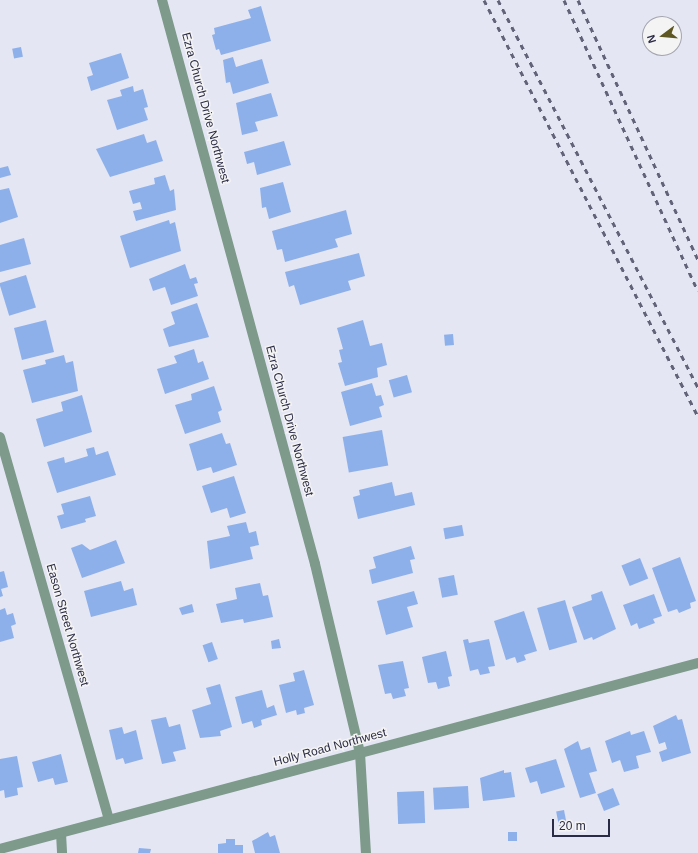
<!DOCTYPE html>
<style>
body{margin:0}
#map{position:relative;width:698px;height:853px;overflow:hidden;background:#e4e6f3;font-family:Arial,sans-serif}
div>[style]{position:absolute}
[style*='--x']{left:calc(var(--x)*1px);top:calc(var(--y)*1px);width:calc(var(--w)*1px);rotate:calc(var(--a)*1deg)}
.building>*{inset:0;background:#8eb0ea;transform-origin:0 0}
.minor>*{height:10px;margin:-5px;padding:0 5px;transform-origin:5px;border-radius:5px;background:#7d9a8a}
.rail>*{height:3px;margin-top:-1.5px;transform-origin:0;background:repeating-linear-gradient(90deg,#626379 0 5px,transparent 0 10px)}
span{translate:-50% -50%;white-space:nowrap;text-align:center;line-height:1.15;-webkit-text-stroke:3px #f4f4f4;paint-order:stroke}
.street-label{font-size:12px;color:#2a2b45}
.north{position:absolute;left:642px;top:16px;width:40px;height:40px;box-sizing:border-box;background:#f4f4f4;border:1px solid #a3a4ae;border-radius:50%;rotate:254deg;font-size:11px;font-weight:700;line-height:16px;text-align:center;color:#2a2b45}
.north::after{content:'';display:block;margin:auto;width:14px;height:18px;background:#5f5723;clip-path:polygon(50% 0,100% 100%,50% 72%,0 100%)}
.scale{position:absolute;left:552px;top:819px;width:58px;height:18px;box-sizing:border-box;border:2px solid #2a2b45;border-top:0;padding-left:5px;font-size:12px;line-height:14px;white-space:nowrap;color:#2a2b45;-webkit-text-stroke:3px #f4f4f4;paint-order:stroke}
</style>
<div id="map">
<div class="building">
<i style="clip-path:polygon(261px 6px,271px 41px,221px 55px,219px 49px,216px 50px,212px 35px,215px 34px,214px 28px,251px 18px,248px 10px)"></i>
<i style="left:21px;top:47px;width:10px;height:9px;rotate:79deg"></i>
<i style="clip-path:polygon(121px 53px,129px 78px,91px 91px,87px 77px,93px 75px,89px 63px)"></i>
<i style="clip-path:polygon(233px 57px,236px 67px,262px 59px,269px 83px,233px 94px,230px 82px,226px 83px,223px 60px)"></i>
<i style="clip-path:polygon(133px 86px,134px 92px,143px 89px,148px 107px,144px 108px,148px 120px,117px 130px,107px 100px,122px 96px,120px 90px)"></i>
<i style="clip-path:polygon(271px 93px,278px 116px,255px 122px,258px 131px,242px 135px,236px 103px)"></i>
<i style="clip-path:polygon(144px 134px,147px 143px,156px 140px,163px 161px,110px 177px,96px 149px)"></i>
<i style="clip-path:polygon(284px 141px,291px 165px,257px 175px,254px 162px,247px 164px,244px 152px)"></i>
<i style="clip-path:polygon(8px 166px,11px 175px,0 178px,0 168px)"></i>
<i style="clip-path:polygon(165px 175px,170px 191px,174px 189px,176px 210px,136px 221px,133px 211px,142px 209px,140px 202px,133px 204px,129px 191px,155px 184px,154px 178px)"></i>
<i style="clip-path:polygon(283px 182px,291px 212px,269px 219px,266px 207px,262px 208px,260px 188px)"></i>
<i style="clip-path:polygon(9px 188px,18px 217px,0 223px,0 190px)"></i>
<i style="clip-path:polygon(346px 210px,352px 234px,335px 239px,338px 247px,285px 262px,282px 249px,277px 250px,272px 231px)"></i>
<i style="clip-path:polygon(169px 220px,170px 224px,175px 222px,181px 251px,130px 268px,120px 236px)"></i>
<i style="clip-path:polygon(24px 238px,31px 264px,0 272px,0 245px)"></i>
<i style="clip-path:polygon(359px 253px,365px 276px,348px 281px,351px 290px,300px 305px,294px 285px,289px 287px,285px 272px)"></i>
<i style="clip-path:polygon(185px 264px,190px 279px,196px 277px,198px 283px,194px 284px,198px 296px,171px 305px,165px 287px,153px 291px,149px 279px)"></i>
<i style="left:26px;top:275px;width:34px;height:28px;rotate:73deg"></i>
<i style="clip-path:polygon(197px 303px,209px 337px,169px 347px,163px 329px,175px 324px,171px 312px)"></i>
<i style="left:46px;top:320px;width:33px;height:33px;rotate:76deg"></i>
<i style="clip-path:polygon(363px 320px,370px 346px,382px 343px,387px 365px,377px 368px,378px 377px,345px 386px,338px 363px,342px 362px,339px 350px,343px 349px,337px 328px)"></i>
<i style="left:453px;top:334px;width:11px;height:9px;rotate:85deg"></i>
<i style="clip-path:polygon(194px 349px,198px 363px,203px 361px,209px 379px,165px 394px,157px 369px,177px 363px,174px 356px)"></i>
<i style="clip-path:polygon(64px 355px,66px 363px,73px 361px,78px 391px,32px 403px,23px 370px,46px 364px,45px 360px)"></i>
<i style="left:407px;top:375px;width:18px;height:19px;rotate:74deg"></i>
<i style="clip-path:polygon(372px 383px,376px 396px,381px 395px,384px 405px,379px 407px,382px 417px,350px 426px,341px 392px)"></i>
<i style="clip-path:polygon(214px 386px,222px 410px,218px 412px,221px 422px,185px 434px,175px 405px,192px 400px,191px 394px)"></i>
<i style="clip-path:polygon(82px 395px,92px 432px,44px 447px,36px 419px,63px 411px,61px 402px)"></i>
<i style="left:382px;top:430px;width:36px;height:40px;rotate:80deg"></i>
<i style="clip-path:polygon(222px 433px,226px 444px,230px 443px,237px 465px,213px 473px,211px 467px,197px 471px,189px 444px)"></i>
<i style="clip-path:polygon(94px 447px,96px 455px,108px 451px,116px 475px,57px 493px,47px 462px,64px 457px,65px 463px,88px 456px,86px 449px)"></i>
<i style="clip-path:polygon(234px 476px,246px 513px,230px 518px,227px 508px,211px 513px,202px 486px)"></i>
<i style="clip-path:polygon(392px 482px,395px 496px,412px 492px,415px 505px,358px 519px,353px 497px,360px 495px,359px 490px)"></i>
<i style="clip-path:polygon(90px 496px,96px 516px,85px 519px,86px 522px,61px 529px,57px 516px,64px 514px,61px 504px)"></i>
<i style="clip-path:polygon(246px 522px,249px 533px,256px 531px,259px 545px,250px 547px,253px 559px,210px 569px,207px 541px,230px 536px,227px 526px)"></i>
<i style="left:462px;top:525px;width:11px;height:19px;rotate:80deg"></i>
<i style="clip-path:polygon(116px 540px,125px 563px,82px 578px,71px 548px,82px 544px,90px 550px)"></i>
<i style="clip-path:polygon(411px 546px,415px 559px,410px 560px,413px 573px,372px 584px,369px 570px,376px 568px,373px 557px)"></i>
<i style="clip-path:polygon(680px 557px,696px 601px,690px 603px,691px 608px,679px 613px,677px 609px,668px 612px,652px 568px)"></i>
<i style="left:640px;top:558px;width:22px;height:20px;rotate:68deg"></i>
<i style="clip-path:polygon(4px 571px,8px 587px,1px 589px,3px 596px,0 597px,0 572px)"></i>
<i style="left:454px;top:575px;width:20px;height:16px;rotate:79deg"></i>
<i style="clip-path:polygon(121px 581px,124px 591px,133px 588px,137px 605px,91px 617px,84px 591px)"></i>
<i style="clip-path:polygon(260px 583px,263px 596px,268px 595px,273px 617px,244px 623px,243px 619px,221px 623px,216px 604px,237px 599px,235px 588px)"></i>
<i style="clip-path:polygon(414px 591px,418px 604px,407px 607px,413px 627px,386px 635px,377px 601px)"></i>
<i style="clip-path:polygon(602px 591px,616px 629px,593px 640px,592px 637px,584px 640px,572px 607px,592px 600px,591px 595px)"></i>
<i style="clip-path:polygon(654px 594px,662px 616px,653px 619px,655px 623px,639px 629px,637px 623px,631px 626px,623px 605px)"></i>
<i style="left:565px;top:600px;width:44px;height:29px;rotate:74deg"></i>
<i style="clip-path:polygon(192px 604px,194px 612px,182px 615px,179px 608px)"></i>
<i style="clip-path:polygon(5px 608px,7px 615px,13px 613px,16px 624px,11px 626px,14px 638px,0 642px,0 610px)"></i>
<i style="clip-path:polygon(524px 611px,537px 651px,524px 655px,526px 660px,517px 663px,515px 657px,506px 660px,494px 621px)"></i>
<i style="clip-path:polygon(279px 639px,281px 648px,272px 649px,271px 641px)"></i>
<i style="clip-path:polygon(468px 639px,469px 643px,489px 639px,495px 666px,488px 667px,490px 673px,480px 675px,478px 669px,470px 671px,463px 640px)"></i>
<i style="left:212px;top:642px;width:18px;height:10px;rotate:71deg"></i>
<i style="clip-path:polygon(446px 651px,452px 676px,448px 677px,450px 686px,438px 689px,436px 682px,428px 683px,422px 657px)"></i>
<i style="clip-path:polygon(403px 661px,409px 688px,404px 689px,406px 696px,393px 699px,391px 693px,385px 694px,378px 665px)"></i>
<i style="clip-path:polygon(304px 670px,314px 705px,304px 708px,305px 713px,297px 715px,296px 710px,286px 713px,279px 685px,295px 681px,293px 673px)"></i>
<i style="clip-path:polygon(220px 684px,232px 727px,220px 731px,221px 736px,200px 738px,192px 710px,211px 704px,206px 688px)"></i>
<i style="clip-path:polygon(262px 690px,267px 708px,274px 705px,277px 715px,261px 720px,262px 725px,254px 728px,252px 721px,242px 724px,235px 697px)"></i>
<i style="clip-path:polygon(676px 715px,678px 720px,682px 719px,691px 753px,662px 762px,659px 752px,667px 749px,665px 742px,659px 744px,653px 726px)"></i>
<i style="clip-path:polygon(166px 717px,169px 727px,180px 724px,186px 749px,173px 752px,176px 761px,162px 764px,151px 720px)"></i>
<i style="clip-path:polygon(122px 727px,124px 734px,136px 730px,143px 759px,125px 764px,123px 758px,116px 760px,109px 730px)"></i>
<i style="clip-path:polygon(630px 731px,631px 735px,644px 731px,651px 752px,636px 756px,639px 768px,624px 772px,620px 760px,612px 763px,605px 741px)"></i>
<i style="clip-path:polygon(578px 741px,581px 750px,590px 747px,597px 771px,589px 773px,596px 793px,580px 798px,564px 749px)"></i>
<i style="clip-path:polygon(61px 754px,68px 782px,55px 785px,53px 778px,38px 782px,32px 762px)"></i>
<i style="clip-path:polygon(17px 756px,23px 787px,17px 788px,18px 795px,5px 798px,4px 790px,0 791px,0 759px)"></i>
<i style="clip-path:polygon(556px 759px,565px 787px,541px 794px,537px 781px,530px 783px,525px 768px)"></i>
<i style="clip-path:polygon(504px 770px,504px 773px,511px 772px,515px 797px,483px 801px,480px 778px)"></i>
<i style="left:468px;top:786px;width:22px;height:35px;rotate:87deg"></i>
<i style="left:613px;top:788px;width:18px;height:17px;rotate:68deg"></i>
<i style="left:424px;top:791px;width:32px;height:27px;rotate:88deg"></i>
<i style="left:564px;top:810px;width:15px;height:8px;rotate:79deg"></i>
<i style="clip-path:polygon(268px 832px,270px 837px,275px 835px,280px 853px,255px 853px,252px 841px)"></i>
<i style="left:508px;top:832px;width:9px;height:9px"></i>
<i style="clip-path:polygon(226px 839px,235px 839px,235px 845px,243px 845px,243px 853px,218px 853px,218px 844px,226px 843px)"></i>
<i style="clip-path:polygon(139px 848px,151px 849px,150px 853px,138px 853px)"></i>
</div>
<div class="minor">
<i style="--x:162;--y:0;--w:584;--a:74.82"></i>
<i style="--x:315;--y:564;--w:194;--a:76.6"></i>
<i style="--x:360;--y:753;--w:100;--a:86.6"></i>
<i style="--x:0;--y:437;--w:398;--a:74.1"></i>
<i style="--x:61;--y:833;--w:20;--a:87"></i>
<i style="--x:0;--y:849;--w:722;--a:-14.92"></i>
</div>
<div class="rail">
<i style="--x:484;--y:0;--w:468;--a:62.8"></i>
<i style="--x:498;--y:0;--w:437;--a:62.7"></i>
<i style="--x:564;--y:0;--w:320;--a:65.3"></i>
<i style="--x:578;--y:0;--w:286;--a:65.2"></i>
</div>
<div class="street-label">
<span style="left:205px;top:108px;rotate:75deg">Ezra Church Drive Northwest</span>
<span style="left:289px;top:421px;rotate:75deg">Ezra Church Drive Northwest</span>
<span style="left:67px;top:625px;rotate:74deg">Eason Street Northwest</span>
<span style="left:330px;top:748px;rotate:-15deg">Holly Road Northwest</span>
</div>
<div class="north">N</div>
<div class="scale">20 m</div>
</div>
